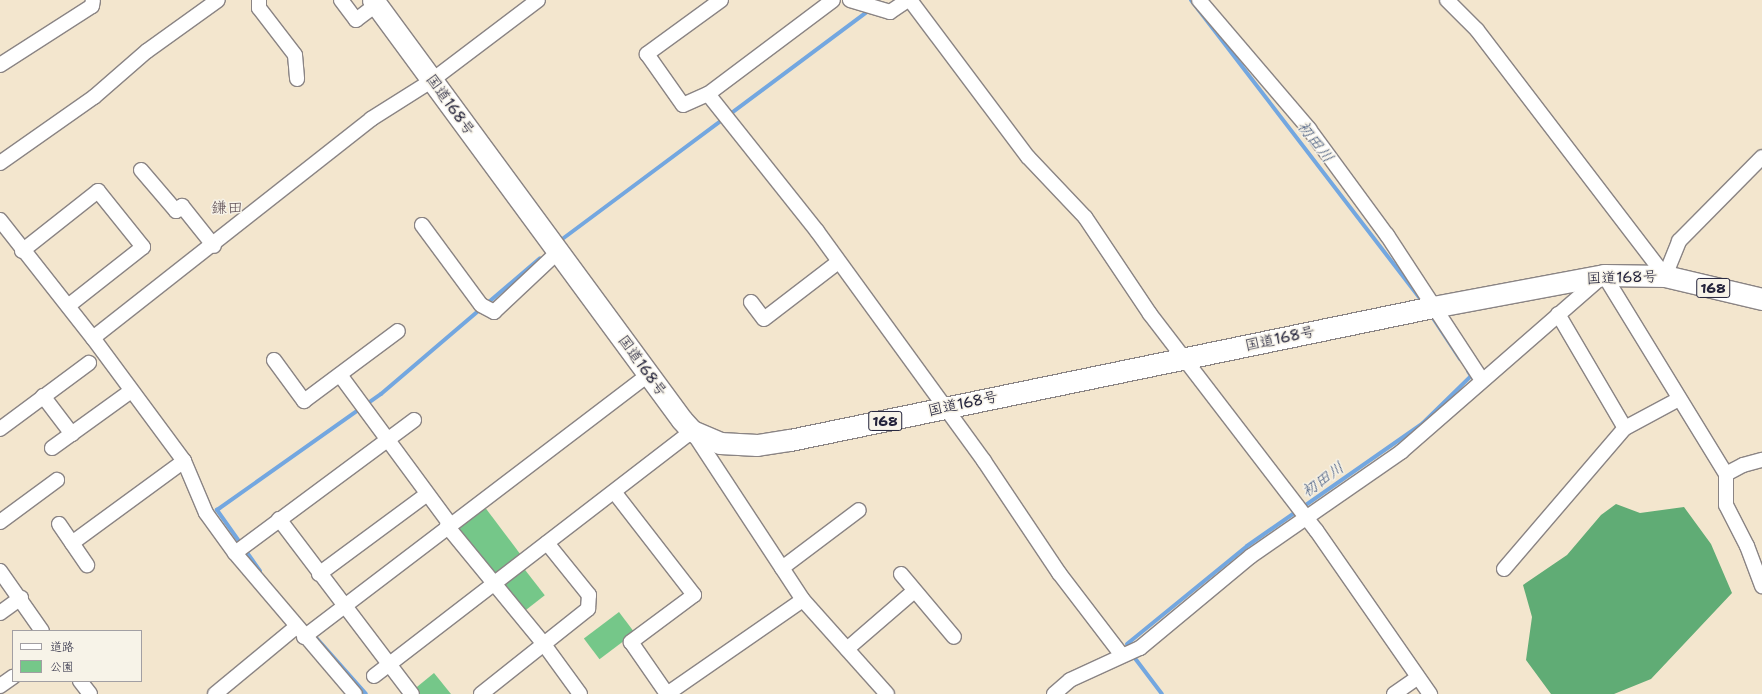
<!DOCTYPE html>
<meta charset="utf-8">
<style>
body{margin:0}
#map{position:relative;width:1762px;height:694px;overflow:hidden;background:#f3e6ce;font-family:"Shantell Sans","Klee One",sans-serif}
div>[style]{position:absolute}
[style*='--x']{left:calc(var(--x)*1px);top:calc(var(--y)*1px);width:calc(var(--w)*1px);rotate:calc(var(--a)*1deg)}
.green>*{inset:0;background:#75c789;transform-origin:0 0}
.forest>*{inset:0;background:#60ac75}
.stream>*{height:4px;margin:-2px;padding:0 2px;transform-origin:2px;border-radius:2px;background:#73a7e0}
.roads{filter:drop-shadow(1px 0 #8a8484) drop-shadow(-1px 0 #8a8484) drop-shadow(0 1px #8a8484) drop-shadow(0 -1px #8a8484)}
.minor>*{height:14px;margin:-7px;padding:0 7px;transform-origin:7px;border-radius:7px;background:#fff}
.highway>*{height:21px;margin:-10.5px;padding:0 10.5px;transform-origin:10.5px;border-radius:10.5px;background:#fff}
span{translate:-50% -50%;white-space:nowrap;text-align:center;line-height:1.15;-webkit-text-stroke:3px #f7f3e8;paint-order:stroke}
.shield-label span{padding:1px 3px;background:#f7f3e8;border:1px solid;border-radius:3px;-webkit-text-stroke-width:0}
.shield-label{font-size:14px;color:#22223b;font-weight:700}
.street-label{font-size:15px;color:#22223b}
.water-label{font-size:16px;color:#42577d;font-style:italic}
.neighbourhood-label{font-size:16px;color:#605056}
.legend{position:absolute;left:12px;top:630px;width:130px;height:52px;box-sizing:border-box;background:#f7f3e8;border:1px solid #a29fa3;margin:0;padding:5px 7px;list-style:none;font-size:12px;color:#22223b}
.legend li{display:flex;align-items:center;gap:8px;height:20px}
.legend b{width:20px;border:1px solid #a29fa3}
</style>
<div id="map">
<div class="green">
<i style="left:484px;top:506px;width:61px;height:35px;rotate:53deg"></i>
<i style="left:522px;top:566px;width:37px;height:28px;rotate:52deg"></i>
<i style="left:619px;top:612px;width:26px;height:44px;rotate:53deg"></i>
<i style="clip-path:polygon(434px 673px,451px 694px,415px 694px,412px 691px)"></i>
</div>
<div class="forest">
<i style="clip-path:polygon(1616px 504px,1640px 513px,1684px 507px,1711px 544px,1732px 593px,1651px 679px,1614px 694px,1551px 694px,1526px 660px,1532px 617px,1523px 585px,1567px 555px,1601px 515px)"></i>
</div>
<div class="stream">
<i style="--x:1191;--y:0;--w:376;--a:52.5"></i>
<i style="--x:561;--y:240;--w:385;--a:-36.7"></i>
<i style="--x:1431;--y:315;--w:53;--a:56.6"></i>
<i style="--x:260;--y:571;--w:75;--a:-125.2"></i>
<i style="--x:217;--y:510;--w:201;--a:-35.3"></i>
<i style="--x:381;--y:394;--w:209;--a:-40.5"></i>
<i style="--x:312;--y:633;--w:81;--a:48.5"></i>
<i style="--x:1127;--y:644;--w:155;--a:-39.2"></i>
<i style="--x:1247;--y:546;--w:215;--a:-34.9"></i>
<i style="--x:1423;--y:423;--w:67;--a:-44.4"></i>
<i style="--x:1471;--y:376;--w:6;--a:-121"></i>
<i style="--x:1134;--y:657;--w:46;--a:52.9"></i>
</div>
<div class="roads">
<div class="minor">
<i style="--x:259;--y:0;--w:8;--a:90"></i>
<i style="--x:259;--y:8;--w:59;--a:52.5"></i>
<i style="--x:295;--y:55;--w:24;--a:85"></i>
<i style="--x:341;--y:0;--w:25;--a:53"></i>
<i style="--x:356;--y:20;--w:25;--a:-37"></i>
<i style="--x:721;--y:0;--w:92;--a:143.9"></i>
<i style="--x:647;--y:54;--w:62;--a:54.8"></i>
<i style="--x:683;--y:105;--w:27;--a:-24"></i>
<i style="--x:708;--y:94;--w:156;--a:-36.9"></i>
<i style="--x:850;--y:0;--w:42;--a:16.7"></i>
<i style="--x:890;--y:12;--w:22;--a:-34"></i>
<i style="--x:910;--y:0;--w:196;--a:53.1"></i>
<i style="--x:1028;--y:157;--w:83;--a:46.5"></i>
<i style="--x:1085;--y:217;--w:117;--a:56.2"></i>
<i style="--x:1150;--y:314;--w:272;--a:52.5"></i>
<i style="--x:1316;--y:530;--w:200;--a:55.2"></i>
<i style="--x:1199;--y:0;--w:170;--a:49.5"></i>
<i style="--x:1309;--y:129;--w:132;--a:53.7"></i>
<i style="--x:1387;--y:235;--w:173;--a:56.8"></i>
<i style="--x:1447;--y:0;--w:42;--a:45"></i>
<i style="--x:1477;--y:30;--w:310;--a:52.6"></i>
<i style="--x:0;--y:65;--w:109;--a:-32.7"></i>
<i style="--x:92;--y:6;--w:6;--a:-81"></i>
<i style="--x:708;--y:94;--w:175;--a:51.5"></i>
<i style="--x:817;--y:231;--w:284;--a:54"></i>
<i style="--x:984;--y:461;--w:135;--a:56.2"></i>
<i style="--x:1059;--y:573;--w:102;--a:52.6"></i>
<i style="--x:0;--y:163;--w:115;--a:-35.1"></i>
<i style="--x:94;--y:97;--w:70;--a:-41"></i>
<i style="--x:147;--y:51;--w:87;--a:-35.7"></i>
<i style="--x:141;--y:170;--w:54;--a:49.5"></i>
<i style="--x:176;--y:211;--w:8;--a:-40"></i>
<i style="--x:182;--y:206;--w:51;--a:51.3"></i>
<i style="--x:0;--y:220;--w:150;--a:51.8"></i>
<i style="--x:93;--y:338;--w:153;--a:53.5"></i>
<i style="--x:184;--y:461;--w:56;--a:67.1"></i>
<i style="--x:206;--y:513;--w:49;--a:54.1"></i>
<i style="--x:235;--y:553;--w:185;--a:49.6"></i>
<i style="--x:422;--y:225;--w:99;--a:53.6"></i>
<i style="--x:481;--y:305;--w:15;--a:28"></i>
<i style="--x:494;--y:312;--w:88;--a:-43.2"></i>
<i style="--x:22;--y:251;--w:97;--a:-38.3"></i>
<i style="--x:98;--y:191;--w:72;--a:51.2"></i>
<i style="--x:143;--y:247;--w:95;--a:141.8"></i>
<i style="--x:1665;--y:276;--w:38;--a:-68"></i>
<i style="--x:1679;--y:241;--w:118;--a:-45.3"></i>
<i style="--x:751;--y:302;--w:21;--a:53"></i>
<i style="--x:764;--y:319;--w:92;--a:-37.5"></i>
<i style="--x:1558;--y:314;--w:132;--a:59.6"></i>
<i style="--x:93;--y:338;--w:354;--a:-38.2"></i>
<i style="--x:371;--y:119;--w:71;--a:-32.3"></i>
<i style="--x:431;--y:81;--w:134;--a:-37.1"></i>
<i style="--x:274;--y:360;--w:51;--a:53.8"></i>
<i style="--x:304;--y:401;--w:117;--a:-36.7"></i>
<i style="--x:340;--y:375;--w:185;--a:53.6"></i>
<i style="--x:43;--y:396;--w:48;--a:52.7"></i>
<i style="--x:0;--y:429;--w:111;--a:-36.6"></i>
<i style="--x:52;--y:448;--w:97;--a:-35.8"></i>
<i style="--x:1726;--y:474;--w:19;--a:-28"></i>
<i style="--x:1743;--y:465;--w:20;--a:-15"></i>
<i style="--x:615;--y:493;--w:129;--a:52.2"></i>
<i style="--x:694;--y:595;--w:79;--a:143.3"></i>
<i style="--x:631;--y:642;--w:63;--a:55.3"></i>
<i style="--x:667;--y:694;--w:165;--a:-34.7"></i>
<i style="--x:279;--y:519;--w:220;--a:52.8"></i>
<i style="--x:0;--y:522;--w:71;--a:-36.4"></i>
<i style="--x:59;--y:524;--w:50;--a:55.7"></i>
<i style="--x:447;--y:526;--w:151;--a:50.6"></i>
<i style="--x:543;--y:643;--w:63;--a:54"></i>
<i style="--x:72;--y:543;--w:139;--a:-36.2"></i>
<i style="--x:235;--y:553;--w:223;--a:-36.6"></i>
<i style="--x:782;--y:568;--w:96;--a:-37"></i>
<i style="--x:1504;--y:569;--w:186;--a:-49.4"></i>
<i style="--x:1625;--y:428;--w:61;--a:-28.2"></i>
<i style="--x:0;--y:571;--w:73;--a:55"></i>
<i style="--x:319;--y:574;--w:134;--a:-36.5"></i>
<i style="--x:901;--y:574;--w:82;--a:49.9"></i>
<i style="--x:0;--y:613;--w:26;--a:-36"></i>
<i style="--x:304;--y:637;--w:432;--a:-37.3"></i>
<i style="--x:847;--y:649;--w:87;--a:-40.8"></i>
<i style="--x:374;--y:676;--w:401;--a:-37.6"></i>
<i style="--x:692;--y:431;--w:202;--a:56.7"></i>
<i style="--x:803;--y:600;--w:126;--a:48.2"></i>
<i style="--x:80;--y:681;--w:16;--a:52"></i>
<i style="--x:0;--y:686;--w:16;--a:-35"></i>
<i style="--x:215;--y:694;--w:105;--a:-39.6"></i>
<i style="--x:481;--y:694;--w:137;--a:-38.5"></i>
<i style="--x:588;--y:609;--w:14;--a:-86"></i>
<i style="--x:589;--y:595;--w:67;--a:-128.9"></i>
<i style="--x:1054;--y:694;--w:21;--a:-41"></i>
<i style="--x:1070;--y:680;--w:77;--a:-24.6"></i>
<i style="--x:1140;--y:648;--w:144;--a:-39.7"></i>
<i style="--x:1251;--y:556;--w:183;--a:-34.7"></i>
<i style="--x:1401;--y:452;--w:269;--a:-41.1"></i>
<i style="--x:1604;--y:275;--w:233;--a:58.5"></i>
<i style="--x:1726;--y:474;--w:31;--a:90"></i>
<i style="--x:1726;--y:505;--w:46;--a:62.9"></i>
<i style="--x:1747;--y:546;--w:43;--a:69.4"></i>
<i style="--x:1394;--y:694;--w:29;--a:-35"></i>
</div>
<div class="highway">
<i style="--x:373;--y:0;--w:521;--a:53.66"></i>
<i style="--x:682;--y:420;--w:15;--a:48"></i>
<i style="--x:692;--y:431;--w:30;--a:23"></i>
<i style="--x:720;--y:443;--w:37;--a:3"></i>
<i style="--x:757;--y:445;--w:33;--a:-9"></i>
<i style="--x:790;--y:440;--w:657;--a:-11.69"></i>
<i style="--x:1433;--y:307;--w:174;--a:-10.6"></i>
<i style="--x:1604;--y:275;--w:61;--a:0.9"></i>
<i style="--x:1665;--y:276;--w:100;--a:13.3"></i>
</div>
</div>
<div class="shield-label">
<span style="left:1713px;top:288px">168</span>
<span style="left:885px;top:421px">168</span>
</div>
<div class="street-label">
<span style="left:450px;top:105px;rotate:54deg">国道168号</span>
<span style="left:1622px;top:278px;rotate:-2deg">国道168号</span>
<span style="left:1280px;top:339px;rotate:-12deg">国道168号</span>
<span style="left:642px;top:366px;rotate:54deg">国道168号</span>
<span style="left:963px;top:404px;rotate:-12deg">国道168号</span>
</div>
<div class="water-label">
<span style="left:1315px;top:142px;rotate:52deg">初田川</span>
<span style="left:1323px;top:480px;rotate:-36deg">初田川</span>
</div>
<div class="neighbourhood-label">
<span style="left:227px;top:208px">鎌田</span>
</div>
<ul class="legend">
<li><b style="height:5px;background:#fff"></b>道路</li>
<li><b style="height:11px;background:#75c789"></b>公園</li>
</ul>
</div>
